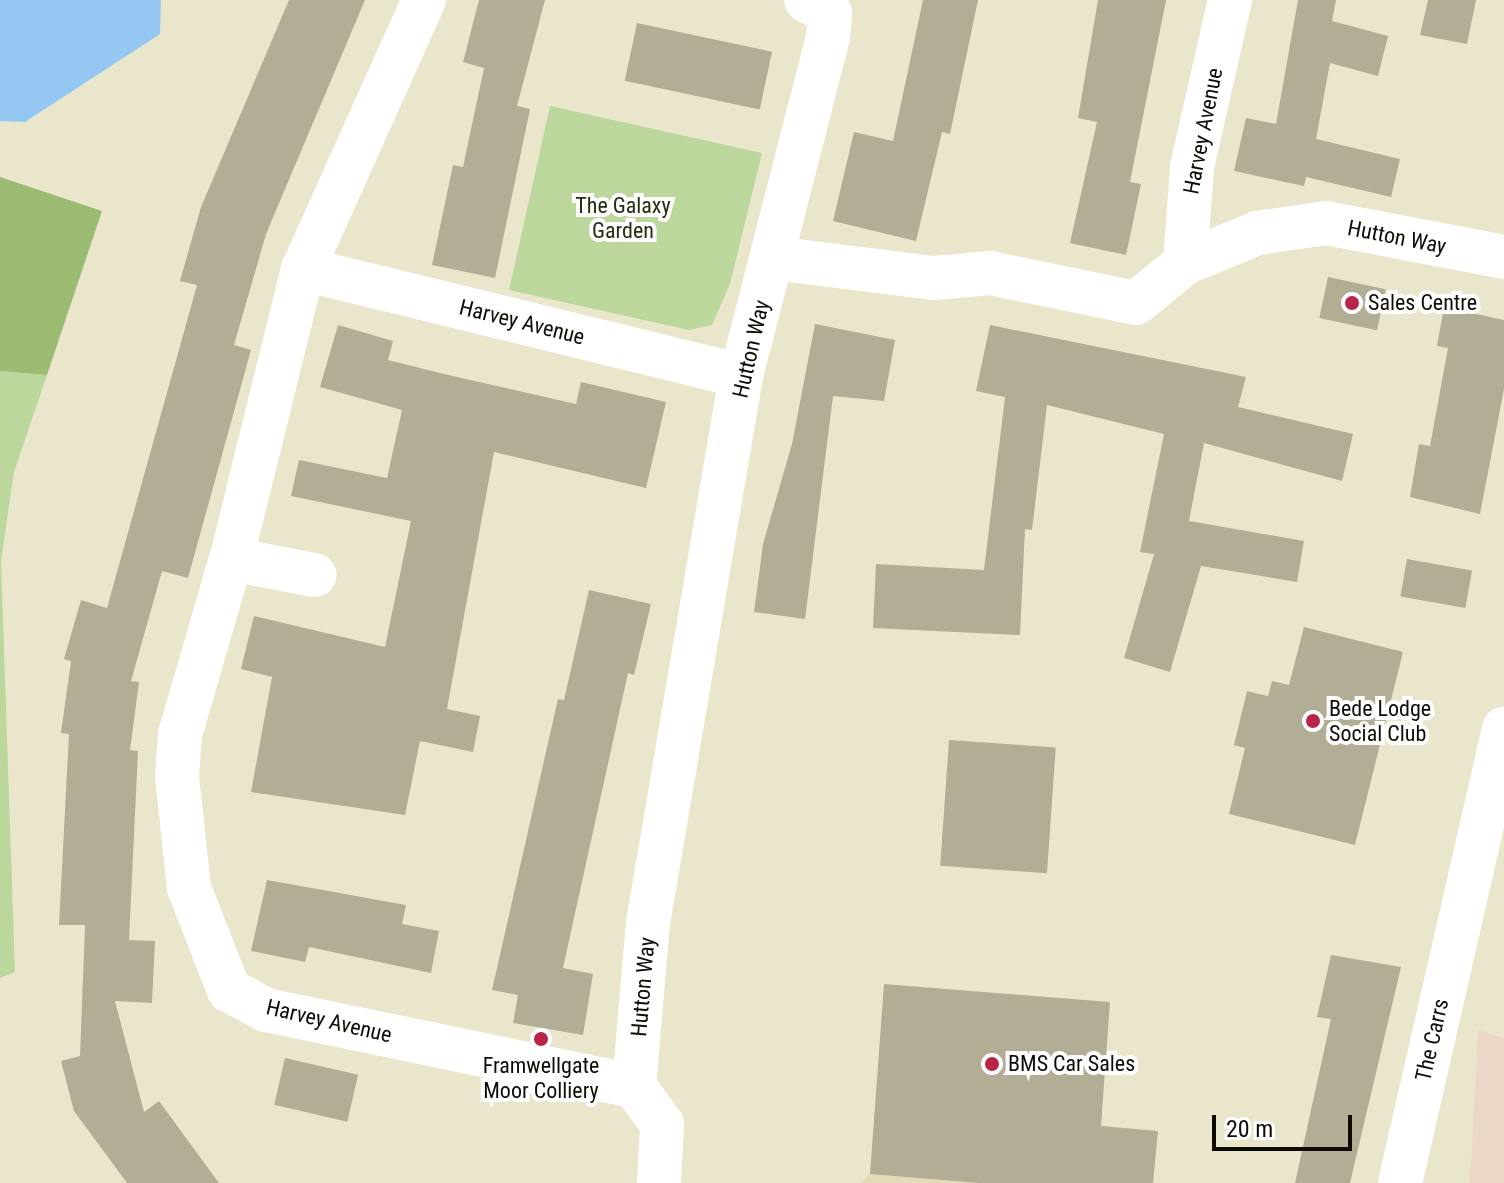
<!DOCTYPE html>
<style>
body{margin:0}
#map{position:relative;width:1504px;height:1183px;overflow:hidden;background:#eae6cc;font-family:"Roboto Condensed",sans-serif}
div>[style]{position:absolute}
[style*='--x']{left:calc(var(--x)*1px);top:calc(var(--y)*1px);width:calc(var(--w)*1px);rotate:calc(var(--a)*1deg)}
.built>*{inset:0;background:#e1dbba}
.education>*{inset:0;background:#ebd7c8}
.green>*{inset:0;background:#bcd79c}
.forest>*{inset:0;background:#9bba72}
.water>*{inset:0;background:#94c8f3}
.building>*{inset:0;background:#b2ad95;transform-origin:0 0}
.minor>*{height:44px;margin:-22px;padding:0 22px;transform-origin:22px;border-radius:22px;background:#fff}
.tertiary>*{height:44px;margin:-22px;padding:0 22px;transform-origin:22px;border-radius:22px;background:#fff}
.dots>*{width:22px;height:22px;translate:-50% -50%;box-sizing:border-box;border:4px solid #fff;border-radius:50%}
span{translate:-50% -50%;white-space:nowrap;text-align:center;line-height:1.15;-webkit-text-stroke:8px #fff;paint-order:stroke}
.street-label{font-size:22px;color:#0e0c05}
.park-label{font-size:22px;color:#212e0f}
.poi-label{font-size:22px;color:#0e0c05}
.left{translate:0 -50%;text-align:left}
.scale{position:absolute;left:1212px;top:1115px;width:140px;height:36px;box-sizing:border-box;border:4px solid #0e0c05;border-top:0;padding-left:10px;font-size:24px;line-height:28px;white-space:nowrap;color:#0e0c05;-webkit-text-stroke:6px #fff;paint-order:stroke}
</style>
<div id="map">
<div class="built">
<i style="clip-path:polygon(870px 1174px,979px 1183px,860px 1183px)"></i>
</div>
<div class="education">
<i style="clip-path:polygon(1478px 1030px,1504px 1038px,1504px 1183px,1470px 1183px)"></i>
</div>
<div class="green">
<i style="clip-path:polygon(550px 106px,762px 153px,730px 284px,712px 325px,689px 330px,509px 290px)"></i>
<i style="clip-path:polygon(0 371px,47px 375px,14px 472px,1px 561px,15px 972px,0 978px)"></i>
</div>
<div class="forest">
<i style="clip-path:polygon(0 177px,102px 211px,47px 375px,0 371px)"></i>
</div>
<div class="water">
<i style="clip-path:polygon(0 0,161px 0,160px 34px,25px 122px,0 121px)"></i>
</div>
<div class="building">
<i style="clip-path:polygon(289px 0,365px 0,266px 234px,234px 345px,251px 350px,188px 578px,162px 571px,131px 681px,139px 682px,130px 750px,138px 751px,129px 940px,155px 941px,152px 1003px,115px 1001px,144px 1112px,159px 1101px,219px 1183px,127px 1183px,74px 1111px,61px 1061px,80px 1056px,85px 925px,59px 925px,69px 734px,61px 733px,71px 661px,64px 659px,81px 600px,107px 608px,197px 285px,180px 281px,201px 207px)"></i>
<i style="clip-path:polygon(479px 0,545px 0,517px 106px,530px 109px,495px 278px,432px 265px,453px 165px,463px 167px,484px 68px,463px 62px)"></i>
<i style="clip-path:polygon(923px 0,978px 0,950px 134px,942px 132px,916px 241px,833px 221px,854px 132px,893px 141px)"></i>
<i style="clip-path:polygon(1098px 0,1166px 0,1130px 182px,1141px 184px,1126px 255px,1070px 243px,1097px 122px,1078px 118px)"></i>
<i style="clip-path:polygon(1298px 0,1336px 0,1332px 21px,1388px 36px,1378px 76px,1330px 63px,1316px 139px,1400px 159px,1391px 197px,1306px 177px,1304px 186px,1234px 171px,1246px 118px,1276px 124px)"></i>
<i style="clip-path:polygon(1428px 0,1476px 0,1467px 44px,1420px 35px)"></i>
<i style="left:637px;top:23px;width:138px;height:59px;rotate:12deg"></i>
<i style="left:1328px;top:277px;width:59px;height:42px;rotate:12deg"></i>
<i style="clip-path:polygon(1444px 307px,1504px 320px,1504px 389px,1480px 514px,1410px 497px,1419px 444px,1430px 446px,1448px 348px,1437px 346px)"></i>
<i style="clip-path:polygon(815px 324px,895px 340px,884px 401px,833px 396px,805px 619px,754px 612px,763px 544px,792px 444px)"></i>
<i style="clip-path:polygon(338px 325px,393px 341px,388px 360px,444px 374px,576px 404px,581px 382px,666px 402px,646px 488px,494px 452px,447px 709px,480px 716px,473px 752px,420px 741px,405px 815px,251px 792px,272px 677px,241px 669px,254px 616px,385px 647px,411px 521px,291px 496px,299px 460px,387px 478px,402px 410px,320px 387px)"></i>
<i style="clip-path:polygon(990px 325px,1246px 377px,1238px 407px,1353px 434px,1342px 481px,1204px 443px,1189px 521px,1304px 541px,1297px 582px,1201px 566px,1170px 672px,1124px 658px,1154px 554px,1140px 552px,1164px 434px,1047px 405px,1032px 530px,1025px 529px,1020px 635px,873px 628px,876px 564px,984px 570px,1005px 397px,976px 391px)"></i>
<i style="left:1407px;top:559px;width:66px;height:38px;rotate:10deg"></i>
<i style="clip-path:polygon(589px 590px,651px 604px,634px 675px,628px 673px,563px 968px,593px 974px,583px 1035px,513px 1023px,518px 995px,492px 990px,558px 699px,564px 700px)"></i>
<i style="clip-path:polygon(1304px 627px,1403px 652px,1355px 845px,1229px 814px,1245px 748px,1234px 745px,1247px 691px,1268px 696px,1272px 681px,1289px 685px)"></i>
<i style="left:949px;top:740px;width:107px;height:126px;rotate:4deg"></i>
<i style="clip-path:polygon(267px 880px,406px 905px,402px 924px,439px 931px,431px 973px,309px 947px,305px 962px,251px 951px)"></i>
<i style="clip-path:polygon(1331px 955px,1401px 967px,1350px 1183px,1295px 1183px,1331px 1019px,1317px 1017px)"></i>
<i style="clip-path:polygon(884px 984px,1110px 1002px,1101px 1126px,1158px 1131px,1153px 1183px,979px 1183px,870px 1174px)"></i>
<i style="left:285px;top:1058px;width:75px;height:48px;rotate:13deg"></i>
</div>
<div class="minor">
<i style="--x:424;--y:0;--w:295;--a:114.2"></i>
<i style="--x:303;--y:269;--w:299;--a:103.9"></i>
<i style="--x:231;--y:559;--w:183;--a:106.2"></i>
<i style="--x:180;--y:735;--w:41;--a:94.2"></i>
<i style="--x:177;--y:776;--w:113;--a:83.9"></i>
<i style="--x:189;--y:888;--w:110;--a:68.6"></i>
<i style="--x:229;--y:990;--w:42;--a:28.4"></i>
<i style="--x:266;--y:1010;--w:376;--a:11.7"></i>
<i style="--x:773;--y:258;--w:162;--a:7.1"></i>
<i style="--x:934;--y:278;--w:56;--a:-5.1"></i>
<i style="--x:990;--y:273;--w:149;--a:11.6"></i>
<i style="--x:1136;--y:303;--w:63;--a:-39.2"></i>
<i style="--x:1185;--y:263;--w:78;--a:-22.6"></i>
<i style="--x:1257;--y:233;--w:70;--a:-8.2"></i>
<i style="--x:1326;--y:223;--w:181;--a:10.8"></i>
<i style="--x:1185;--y:263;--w:96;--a:-85.8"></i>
<i style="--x:1192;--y:167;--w:171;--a:-77.2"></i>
<i style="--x:303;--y:269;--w:451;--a:13.7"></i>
<i style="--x:231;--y:559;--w:85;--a:10.9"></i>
<i style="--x:659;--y:1183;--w:59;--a:-87.1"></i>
<i style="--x:662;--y:1124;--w:47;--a:-126.4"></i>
<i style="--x:634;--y:1086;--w:164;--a:-85.1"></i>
<i style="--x:648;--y:923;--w:555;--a:-80.35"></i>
<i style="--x:741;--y:376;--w:349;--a:-75.6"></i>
<i style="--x:828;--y:38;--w:25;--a:-85"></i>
<i style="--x:830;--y:13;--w:27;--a:-152"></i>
</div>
<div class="tertiary">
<i style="--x:1400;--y:1183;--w:466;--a:-77.1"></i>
</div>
<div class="dots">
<i style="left:1352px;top:303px;background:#b72649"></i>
<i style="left:1313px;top:721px;background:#b72649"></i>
<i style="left:541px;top:1039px;background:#b72649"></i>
<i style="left:992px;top:1064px;background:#b72649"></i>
</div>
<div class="street-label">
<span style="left:1203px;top:131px;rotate:-79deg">Harvey Avenue</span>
<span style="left:1397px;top:237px;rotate:11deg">Hutton Way</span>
<span style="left:522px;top:322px;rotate:14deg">Harvey Avenue</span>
<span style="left:751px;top:349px;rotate:-77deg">Hutton Way</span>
<span style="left:643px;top:987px;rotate:-85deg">Hutton Way</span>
<span style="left:329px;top:1021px;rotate:13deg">Harvey Avenue</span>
<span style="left:1432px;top:1040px;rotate:-77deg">The Carrs</span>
</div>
<div class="park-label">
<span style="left:623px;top:218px">The Galaxy<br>Garden</span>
</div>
<div class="poi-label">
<span class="left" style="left:1368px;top:303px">Sales Centre</span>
<span class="left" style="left:1329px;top:721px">Bede Lodge<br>Social Club</span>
<span class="left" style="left:1008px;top:1064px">BMS Car Sales</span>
<span style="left:541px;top:1078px">Framwellgate<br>Moor Colliery</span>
</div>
<div class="scale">20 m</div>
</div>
